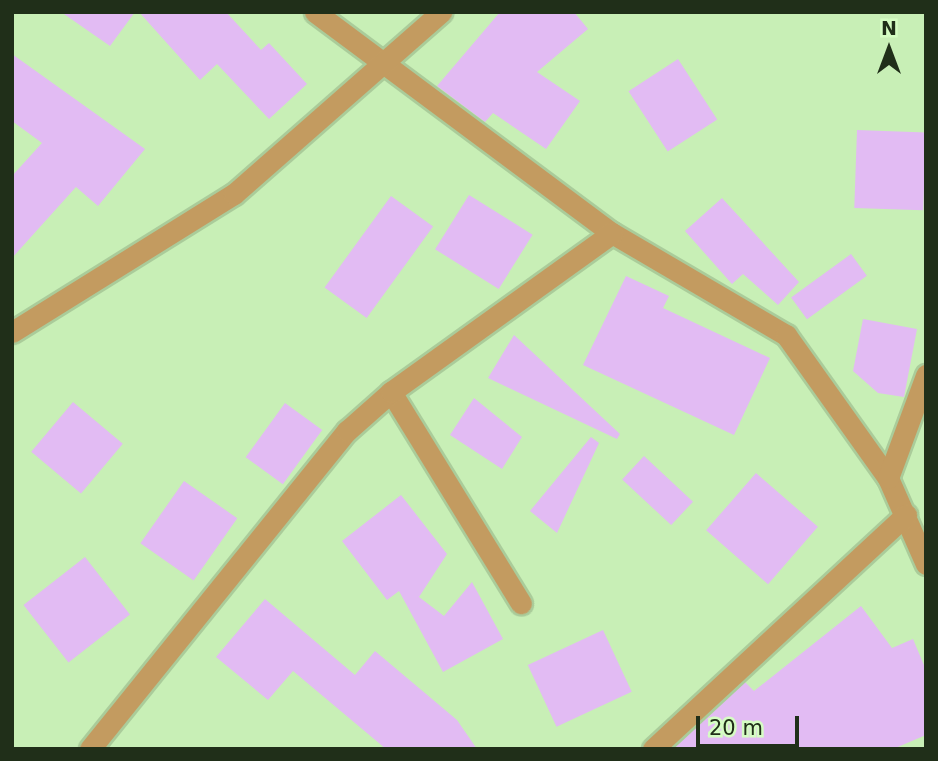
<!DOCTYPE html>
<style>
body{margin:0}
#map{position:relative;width:938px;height:761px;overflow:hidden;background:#c8efb6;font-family:"DejaVu Sans",sans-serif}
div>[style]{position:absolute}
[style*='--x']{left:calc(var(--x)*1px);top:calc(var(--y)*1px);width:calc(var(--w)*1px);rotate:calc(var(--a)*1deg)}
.building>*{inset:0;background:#e2bbf3;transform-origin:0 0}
.roads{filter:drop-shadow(2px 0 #aacc9a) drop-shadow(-2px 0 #aacc9a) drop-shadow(0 2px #aacc9a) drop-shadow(0 -2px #aacc9a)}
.minor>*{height:21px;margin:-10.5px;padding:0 10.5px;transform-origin:10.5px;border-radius:10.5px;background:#c39b60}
span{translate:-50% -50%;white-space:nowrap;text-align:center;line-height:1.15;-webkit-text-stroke:7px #d5fdc3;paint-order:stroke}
.frame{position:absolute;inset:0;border:14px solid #202f19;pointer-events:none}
.north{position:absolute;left:854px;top:14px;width:70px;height:70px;-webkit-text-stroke:5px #d5fdc3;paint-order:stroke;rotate:0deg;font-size:19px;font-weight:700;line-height:28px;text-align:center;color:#202f19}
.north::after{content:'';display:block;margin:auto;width:24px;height:32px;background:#202f19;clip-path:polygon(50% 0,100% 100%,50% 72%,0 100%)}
.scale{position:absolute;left:696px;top:716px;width:103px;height:32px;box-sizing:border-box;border:4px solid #202f19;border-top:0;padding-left:9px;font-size:21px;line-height:24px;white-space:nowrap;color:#202f19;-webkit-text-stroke:5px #d5fdc3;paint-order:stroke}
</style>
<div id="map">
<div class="building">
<i style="clip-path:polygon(61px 12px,135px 12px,110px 46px)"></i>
<i style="clip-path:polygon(139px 12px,226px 12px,261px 50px,269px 43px,307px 84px,269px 119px,217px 64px,200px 80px)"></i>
<i style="clip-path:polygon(500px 12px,574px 12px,588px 29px,537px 72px,580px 101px,546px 149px,493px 113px,485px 122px,437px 86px)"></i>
<i style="clip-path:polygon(12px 54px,145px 149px,98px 206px,76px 187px,12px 258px,12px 176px,42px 143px,12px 121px)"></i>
<i style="left:678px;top:59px;width:72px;height:59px;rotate:57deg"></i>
<i style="left:857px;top:130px;width:69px;height:78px;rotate:2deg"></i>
<i style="left:469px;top:195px;width:75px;height:64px;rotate:32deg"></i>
<i style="left:391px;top:196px;width:52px;height:113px;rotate:36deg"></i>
<i style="clip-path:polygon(722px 198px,799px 282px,778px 305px,743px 274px,732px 284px,685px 231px)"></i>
<i style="left:851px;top:254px;width:27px;height:74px;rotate:54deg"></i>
<i style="clip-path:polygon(626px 276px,669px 296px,663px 308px,770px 358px,734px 435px,583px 365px)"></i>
<i style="clip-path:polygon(863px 319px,917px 329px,904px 397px,878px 393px,853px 371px)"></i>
<i style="clip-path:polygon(514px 335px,620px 434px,617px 439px,488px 378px)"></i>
<i style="clip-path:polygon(474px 398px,522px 437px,502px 469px,450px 435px)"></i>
<i style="left:73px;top:402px;width:65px;height:65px;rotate:40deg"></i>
<i style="left:285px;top:403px;width:46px;height:67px;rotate:36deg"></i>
<i style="clip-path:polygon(591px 437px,599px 443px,557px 533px,530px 511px)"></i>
<i style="left:644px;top:456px;width:67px;height:32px;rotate:43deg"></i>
<i style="left:756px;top:473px;width:82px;height:76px;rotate:41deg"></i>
<i style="left:184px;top:481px;width:65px;height:76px;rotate:35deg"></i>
<i style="clip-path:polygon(401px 495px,447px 554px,419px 597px,444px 616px,472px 582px,503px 639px,443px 672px,399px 591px,387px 600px,342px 541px)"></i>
<i style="left:85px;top:557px;width:73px;height:78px;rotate:52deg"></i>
<i style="clip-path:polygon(265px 599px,355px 675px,375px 651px,457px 720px,477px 749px,386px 749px,293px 671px,268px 700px,216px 657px)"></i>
<i style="clip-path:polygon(861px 606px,892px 648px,913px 639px,926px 670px,926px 735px,893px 749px,673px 749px,745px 682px,754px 691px)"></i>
<i style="left:603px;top:630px;width:68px;height:83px;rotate:65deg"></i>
</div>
<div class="roads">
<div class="minor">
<i style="--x:315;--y:12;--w:370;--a:36.7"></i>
<i style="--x:612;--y:233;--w:202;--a:30.4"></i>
<i style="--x:786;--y:335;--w:176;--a:54.5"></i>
<i style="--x:888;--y:478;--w:94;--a:66.2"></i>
<i style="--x:12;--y:332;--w:261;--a:-31.9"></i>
<i style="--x:234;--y:194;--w:276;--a:-41.3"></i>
<i style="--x:391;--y:392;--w:248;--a:58.4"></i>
<i style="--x:888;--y:478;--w:110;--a:-69.7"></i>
<i style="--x:90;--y:749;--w:409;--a:-51.1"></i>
<i style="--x:347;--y:431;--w:59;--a:-41.6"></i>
<i style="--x:391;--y:392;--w:272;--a:-35.7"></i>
<i style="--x:653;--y:749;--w:345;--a:-42.8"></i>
</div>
</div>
<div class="frame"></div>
<div class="north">N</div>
<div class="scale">20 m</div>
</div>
